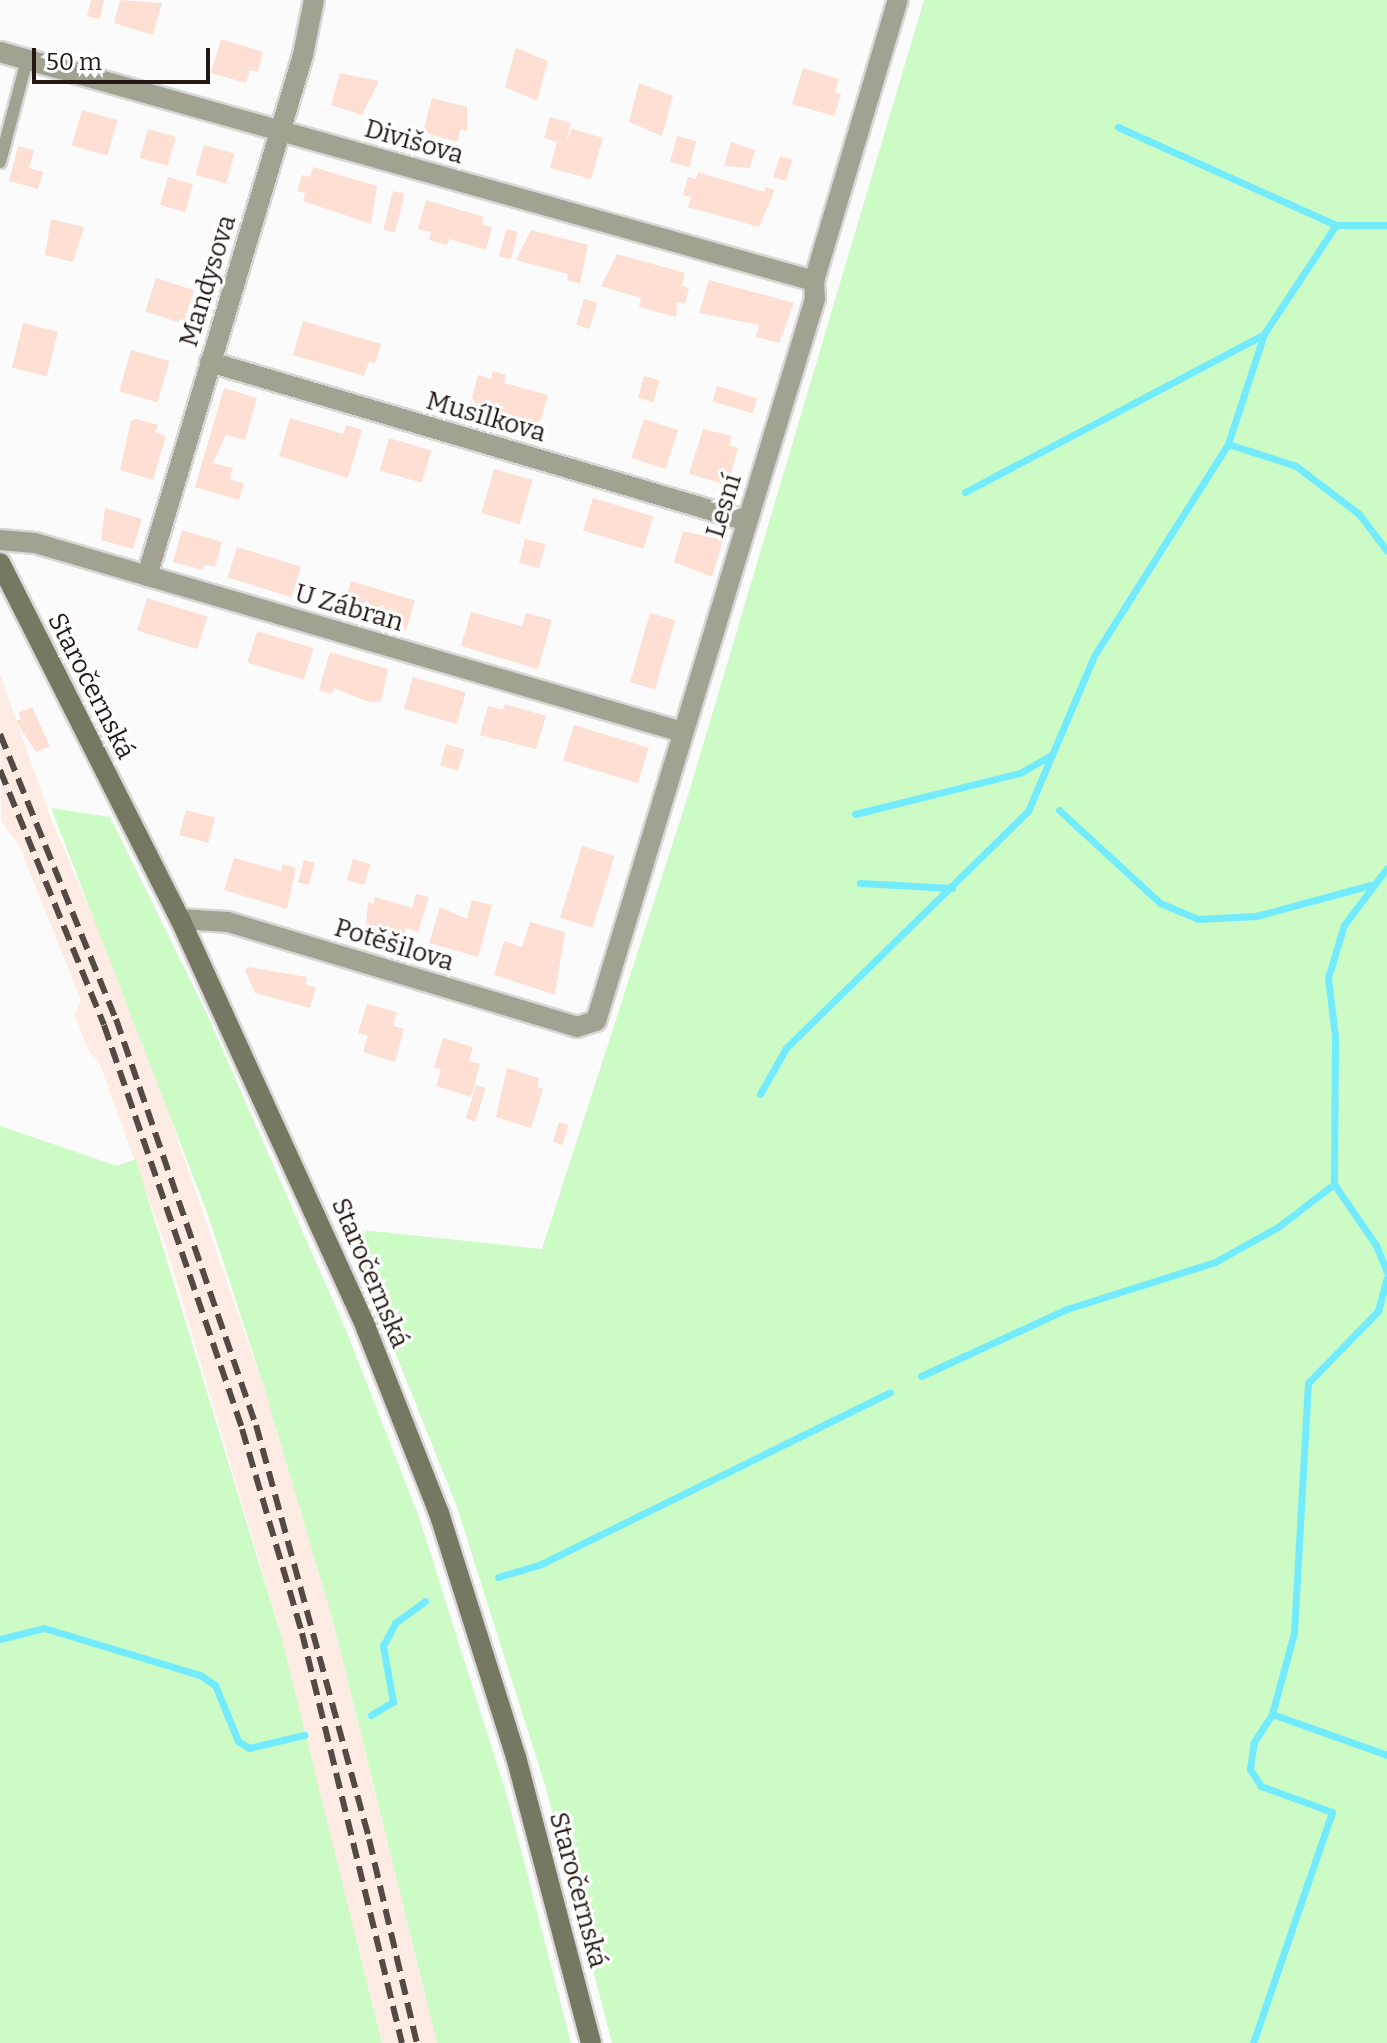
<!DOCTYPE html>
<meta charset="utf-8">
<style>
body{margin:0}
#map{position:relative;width:1387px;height:2043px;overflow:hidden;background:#fbfbfb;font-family:Bitter,serif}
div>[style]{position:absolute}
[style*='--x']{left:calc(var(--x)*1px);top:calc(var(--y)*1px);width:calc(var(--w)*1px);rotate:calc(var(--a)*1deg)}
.built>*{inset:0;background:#feebe4}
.green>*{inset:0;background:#ccfbc6}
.stream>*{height:7px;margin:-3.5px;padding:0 3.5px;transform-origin:3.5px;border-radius:3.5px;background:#73ebff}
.building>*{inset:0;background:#fedfd3;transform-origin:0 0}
.roads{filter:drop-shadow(2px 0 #d9d7d6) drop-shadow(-2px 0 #d9d7d6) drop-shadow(0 2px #d9d7d6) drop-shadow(0 -2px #d9d7d6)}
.service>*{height:12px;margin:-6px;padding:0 6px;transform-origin:6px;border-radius:6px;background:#a2a293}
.minor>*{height:20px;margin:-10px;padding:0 10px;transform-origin:10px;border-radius:10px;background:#a2a293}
.secondary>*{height:20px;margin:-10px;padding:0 10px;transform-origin:10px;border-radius:10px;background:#777862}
.rail>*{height:6px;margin-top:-3px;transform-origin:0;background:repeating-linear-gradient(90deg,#544a45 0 16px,transparent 0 24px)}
span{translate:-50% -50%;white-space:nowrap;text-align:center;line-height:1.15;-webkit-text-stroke:6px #fff;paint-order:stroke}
.street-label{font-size:26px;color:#251812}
.scale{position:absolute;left:32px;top:48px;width:178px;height:36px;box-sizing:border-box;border:4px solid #251812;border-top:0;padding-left:10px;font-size:24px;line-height:28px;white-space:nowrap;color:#251812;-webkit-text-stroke:6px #fff;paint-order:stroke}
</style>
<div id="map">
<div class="built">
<i style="clip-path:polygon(0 674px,52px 821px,132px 1008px,267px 1397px,334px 1625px,437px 2043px,382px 2043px,282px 1639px,167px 1249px,99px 1062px,88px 1050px,75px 1015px,81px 1000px,19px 845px,1px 821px)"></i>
</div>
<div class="green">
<i style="clip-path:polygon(924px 0,1387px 0,1387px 2043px,612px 2043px,545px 1785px,457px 1507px,354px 1249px,362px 1230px,542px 1249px,687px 799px)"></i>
<i style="clip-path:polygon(51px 808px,110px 817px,206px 1012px,348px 1335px,420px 1520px,507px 1796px,571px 2043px,437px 2043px,334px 1625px,267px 1397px,208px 1215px)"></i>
<i style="clip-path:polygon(0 1126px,117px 1166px,136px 1159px,282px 1639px,382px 2043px,0 2043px)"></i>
</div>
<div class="stream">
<i style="--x:1118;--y:127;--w:239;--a:24.2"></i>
<i style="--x:1336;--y:225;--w:51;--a:0"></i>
<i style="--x:1228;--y:444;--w:71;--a:17.9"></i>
<i style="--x:1296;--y:466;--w:79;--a:37.3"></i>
<i style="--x:1359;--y:514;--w:46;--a:52.9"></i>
<i style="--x:965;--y:492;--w:337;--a:-27.8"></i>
<i style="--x:1059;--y:810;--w:137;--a:42.6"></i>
<i style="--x:1160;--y:903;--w:41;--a:22.8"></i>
<i style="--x:1198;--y:919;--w:58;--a:-3"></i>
<i style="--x:1256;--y:916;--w:119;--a:-15.1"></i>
<i style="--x:855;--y:814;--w:170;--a:-14"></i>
<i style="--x:1020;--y:773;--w:36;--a:-30"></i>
<i style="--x:860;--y:883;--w:92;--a:3.1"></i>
<i style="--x:760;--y:1094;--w:53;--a:-60.5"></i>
<i style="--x:786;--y:1048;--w:339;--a:-44.4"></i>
<i style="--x:1028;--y:811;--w:168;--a:-66.9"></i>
<i style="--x:1094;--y:656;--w:251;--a:-57.7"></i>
<i style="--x:1228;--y:444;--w:116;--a:-71.9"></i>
<i style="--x:1264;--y:334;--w:131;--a:-56.6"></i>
<i style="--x:1334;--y:1184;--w:74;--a:55.5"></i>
<i style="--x:1376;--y:1245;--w:29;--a:68"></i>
<i style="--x:921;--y:1376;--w:161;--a:-24.7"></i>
<i style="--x:1067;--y:1309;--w:155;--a:-17.6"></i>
<i style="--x:1215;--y:1262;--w:72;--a:-29.1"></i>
<i style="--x:1278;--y:1227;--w:71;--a:-37.5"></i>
<i style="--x:1334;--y:1184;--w:148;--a:-89.6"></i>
<i style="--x:1335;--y:1036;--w:58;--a:-96.9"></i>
<i style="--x:1328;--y:978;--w:55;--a:-73.2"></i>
<i style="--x:1344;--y:925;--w:71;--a:-53"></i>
<i style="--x:498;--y:1577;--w:43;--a:-16.3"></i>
<i style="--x:539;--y:1565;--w:391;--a:-26.2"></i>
<i style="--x:0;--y:1639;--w:45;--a:-14"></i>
<i style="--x:44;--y:1628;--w:163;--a:16.8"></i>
<i style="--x:200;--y:1675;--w:18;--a:34"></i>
<i style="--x:215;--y:1685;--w:61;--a:67.7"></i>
<i style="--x:238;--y:1741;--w:13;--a:32"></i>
<i style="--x:249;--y:1748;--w:57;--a:-13.3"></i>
<i style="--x:1272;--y:1714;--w:122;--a:19.6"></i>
<i style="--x:371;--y:1715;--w:26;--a:-31"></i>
<i style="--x:393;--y:1702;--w:57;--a:-100.1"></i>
<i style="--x:383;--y:1646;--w:26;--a:-62"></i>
<i style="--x:395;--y:1623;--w:37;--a:-36"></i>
<i style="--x:1253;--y:2043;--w:244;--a:-71.1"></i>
<i style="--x:1332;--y:1812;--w:76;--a:-159.9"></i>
<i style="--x:1261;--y:1786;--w:20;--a:-123"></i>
<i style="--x:1250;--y:1769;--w:27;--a:-82"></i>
<i style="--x:1254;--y:1742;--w:33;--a:-57"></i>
<i style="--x:1272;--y:1714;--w:84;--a:-74.8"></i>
<i style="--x:1294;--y:1633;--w:250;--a:-86.8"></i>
<i style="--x:1308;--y:1383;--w:100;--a:-45.8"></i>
<i style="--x:1378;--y:1311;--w:34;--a:-75"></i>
</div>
<div class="building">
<i style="clip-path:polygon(91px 0,104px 0,100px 19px,87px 16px)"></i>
<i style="clip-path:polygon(120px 0,162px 3px,153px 35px,114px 23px)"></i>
<i style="clip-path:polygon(221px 39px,263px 52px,258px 72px,250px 70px,246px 83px,211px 73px)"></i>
<i style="clip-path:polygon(516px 48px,548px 61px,537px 101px,505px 87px)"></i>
<i style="clip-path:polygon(803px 68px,839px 79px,835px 92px,841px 94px,834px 116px,792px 104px)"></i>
<i style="clip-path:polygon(340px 73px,379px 81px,362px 115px,331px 105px)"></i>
<i style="clip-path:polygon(639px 83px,673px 96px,662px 136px,629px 122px)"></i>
<i style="clip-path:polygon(432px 98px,467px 107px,467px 131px,461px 129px,457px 142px,423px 132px)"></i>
<i style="left:82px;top:110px;width:37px;height:37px;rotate:16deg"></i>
<i style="clip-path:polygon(550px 117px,571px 123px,566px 142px,572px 129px,603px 138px,591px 179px,550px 168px,557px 142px,544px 138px)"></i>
<i style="left:148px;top:129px;width:29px;height:30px;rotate:16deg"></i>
<i style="left:677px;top:136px;width:20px;height:27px;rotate:15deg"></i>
<i style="clip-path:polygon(731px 142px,755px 150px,750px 168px,724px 166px)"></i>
<i style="left:204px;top:145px;width:32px;height:31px;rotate:16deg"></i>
<i style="clip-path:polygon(18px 146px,34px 150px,29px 168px,43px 172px,38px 189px,9px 181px)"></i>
<i style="left:780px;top:156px;width:13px;height:22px;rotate:18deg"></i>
<i style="clip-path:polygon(313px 167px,377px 186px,371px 224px,303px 201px,305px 193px,297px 191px,302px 175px,310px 177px)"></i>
<i style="clip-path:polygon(698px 172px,764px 192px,766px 187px,775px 190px,759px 227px,688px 207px,691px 197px,683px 195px,688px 177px,696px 179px)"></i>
<i style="left:168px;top:177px;width:26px;height:29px;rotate:16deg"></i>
<i style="left:393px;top:191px;width:12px;height:40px;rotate:14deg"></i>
<i style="clip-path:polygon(426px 200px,484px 217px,482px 224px,492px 227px,486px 250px,449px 239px,447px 245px,429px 240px,431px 232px,418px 229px)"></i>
<i style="clip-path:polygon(51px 219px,84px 227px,73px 262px,45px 255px)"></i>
<i style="left:506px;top:229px;width:12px;height:28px;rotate:14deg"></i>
<i style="clip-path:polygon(531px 230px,588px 245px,580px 284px,567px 280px,568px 274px,516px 260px)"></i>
<i style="clip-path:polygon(617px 254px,685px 273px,682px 286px,689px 288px,685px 304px,677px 302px,676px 317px,639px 307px,641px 298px,601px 286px)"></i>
<i style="left:156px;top:278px;width:40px;height:35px;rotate:18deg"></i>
<i style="clip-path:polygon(709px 280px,794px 303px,779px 343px,756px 337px,759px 325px,699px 313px)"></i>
<i style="left:584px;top:299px;width:14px;height:27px;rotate:17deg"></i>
<i style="clip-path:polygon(303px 321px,381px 344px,375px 363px,369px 362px,364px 376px,293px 355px)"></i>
<i style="left:23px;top:323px;width:36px;height:46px;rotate:14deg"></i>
<i style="left:131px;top:350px;width:40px;height:43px;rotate:16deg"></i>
<i style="clip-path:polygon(493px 371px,506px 375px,504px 383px,548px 395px,538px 430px,469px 409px,478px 375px,491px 379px)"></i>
<i style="left:644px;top:376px;width:16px;height:23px;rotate:15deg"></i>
<i style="left:717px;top:386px;width:42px;height:16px;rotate:17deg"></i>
<i style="clip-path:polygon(224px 388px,257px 398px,245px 440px,226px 435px,213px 463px,233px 468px,230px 479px,244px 484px,239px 500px,195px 487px)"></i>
<i style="clip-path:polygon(290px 418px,343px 434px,346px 425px,362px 430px,348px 478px,279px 456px)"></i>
<i style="clip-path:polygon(136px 419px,158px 425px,155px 432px,166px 436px,153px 480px,120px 470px,131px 421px)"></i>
<i style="left:644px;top:419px;width:36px;height:41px;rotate:18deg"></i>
<i style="clip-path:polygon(703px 429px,732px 436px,729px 445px,738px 448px,728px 485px,689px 474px)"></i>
<i style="left:389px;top:438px;width:44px;height:34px;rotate:16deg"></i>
<i style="left:494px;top:469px;width:40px;height:46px;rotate:16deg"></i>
<i style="left:593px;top:498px;width:63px;height:34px;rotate:17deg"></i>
<i style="clip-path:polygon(105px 508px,142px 519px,133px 549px,101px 540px)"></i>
<i style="clip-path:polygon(182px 530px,222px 542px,215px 567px,204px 564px,203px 570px,173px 562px)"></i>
<i style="clip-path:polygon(683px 531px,723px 540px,712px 577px,674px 562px)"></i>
<i style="left:525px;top:539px;width:21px;height:25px;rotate:14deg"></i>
<i style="left:237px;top:547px;width:67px;height:32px;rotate:17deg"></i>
<i style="left:351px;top:581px;width:67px;height:31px;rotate:17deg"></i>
<i style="left:147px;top:598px;width:63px;height:34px;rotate:17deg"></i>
<i style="clip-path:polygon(471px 612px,522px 626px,526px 613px,552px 620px,538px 669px,461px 646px)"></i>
<i style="left:650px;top:613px;width:26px;height:72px;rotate:16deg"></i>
<i style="left:257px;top:631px;width:59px;height:33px;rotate:17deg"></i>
<i style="clip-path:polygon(330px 652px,388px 669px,381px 702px,369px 702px,334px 688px,332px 694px,319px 690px)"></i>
<i style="left:413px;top:677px;width:55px;height:33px;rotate:16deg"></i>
<i style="clip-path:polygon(505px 704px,546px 716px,536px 749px,480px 735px,488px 706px,503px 710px)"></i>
<i style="clip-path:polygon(32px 707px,50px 746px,36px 752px,16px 721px,21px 719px,18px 713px)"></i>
<i style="left:574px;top:725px;width:78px;height:37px;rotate:17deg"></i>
<i style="left:446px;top:744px;width:19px;height:22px;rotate:16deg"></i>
<i style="left:186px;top:810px;width:30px;height:26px;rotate:15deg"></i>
<i style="left:582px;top:846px;width:34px;height:75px;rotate:17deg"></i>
<i style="clip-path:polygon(234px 858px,281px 871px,283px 864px,296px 868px,287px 909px,224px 890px)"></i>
<i style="left:353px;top:859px;width:18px;height:22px;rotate:16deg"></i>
<i style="left:304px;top:860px;width:11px;height:23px;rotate:15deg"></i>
<i style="clip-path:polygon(416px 894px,429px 897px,418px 932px,406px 928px,402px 943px,365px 933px,368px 902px,373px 904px,375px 897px,412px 908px)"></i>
<i style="clip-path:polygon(472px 900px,492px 905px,478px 957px,429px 943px,440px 907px,467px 919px)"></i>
<i style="clip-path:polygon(530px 922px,565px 932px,555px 995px,494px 975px,504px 941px,522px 947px)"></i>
<i style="clip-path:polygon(248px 967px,307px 977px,305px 984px,316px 988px,310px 1008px,255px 993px,245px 970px)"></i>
<i style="clip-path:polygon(367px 1004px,397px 1012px,393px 1026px,404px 1029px,395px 1062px,363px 1052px,368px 1036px,358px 1033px)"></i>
<i style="clip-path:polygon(443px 1038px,473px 1047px,469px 1061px,480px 1064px,471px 1097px,436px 1086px,441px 1070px,434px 1068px)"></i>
<i style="clip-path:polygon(507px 1068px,539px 1078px,537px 1087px,543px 1089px,531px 1128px,496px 1117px)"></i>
<i style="left:476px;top:1085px;width:10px;height:35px;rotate:17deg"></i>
<i style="left:559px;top:1122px;width:10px;height:21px;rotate:17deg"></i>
</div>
<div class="roads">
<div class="service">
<i style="--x:0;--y:162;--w:106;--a:-75.2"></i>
</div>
<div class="minor">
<i style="--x:0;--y:52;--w:846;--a:15.71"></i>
<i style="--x:210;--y:362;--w:560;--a:16.49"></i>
<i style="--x:0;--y:540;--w:35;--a:5"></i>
<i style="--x:35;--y:543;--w:674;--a:16.28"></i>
<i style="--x:147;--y:576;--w:544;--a:-73.33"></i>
<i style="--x:303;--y:55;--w:56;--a:-78.7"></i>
<i style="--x:180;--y:919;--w:48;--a:3.6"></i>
<i style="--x:228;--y:922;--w:364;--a:16.7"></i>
<i style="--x:577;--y:1027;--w:20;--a:-18"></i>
<i style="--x:596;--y:1021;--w:754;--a:-73.13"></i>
<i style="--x:815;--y:299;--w:18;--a:-93"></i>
<i style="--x:814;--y:281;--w:293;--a:-73.4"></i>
</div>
<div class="secondary">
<i style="--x:0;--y:563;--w:399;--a:63.2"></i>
<i style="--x:180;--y:919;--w:449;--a:65.5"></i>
<i style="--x:366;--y:1328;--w:199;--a:68.5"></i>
<i style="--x:439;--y:1513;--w:256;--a:72.5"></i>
<i style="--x:516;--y:1757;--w:296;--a:75.3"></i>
</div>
</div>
<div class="rail">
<i style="--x:0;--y:734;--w:308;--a:67.9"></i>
<i style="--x:116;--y:1019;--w:429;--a:71"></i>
<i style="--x:256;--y:1425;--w:429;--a:74.7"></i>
<i style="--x:369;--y:1839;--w:210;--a:76.8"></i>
<i style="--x:0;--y:770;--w:275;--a:67.8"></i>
<i style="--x:104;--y:1025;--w:427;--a:71.1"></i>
<i style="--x:242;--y:1429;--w:213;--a:73.6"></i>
<i style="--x:302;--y:1633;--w:422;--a:76.3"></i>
</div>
<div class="street-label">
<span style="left:414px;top:142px;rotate:16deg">Divišova</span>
<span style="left:208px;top:281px;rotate:-73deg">Mandysova</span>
<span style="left:486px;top:417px;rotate:16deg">Musílkova</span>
<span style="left:724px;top:506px;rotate:-73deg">Lesní</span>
<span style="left:349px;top:608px;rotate:16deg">U Zábran</span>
<span style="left:91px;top:686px;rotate:63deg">Staročernská</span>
<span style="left:394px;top:945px;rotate:17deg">Potěšilova</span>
<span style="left:370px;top:1273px;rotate:67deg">Staročernská</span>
<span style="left:578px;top:1890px;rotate:75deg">Staročernská</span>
</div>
<div class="scale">50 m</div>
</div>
